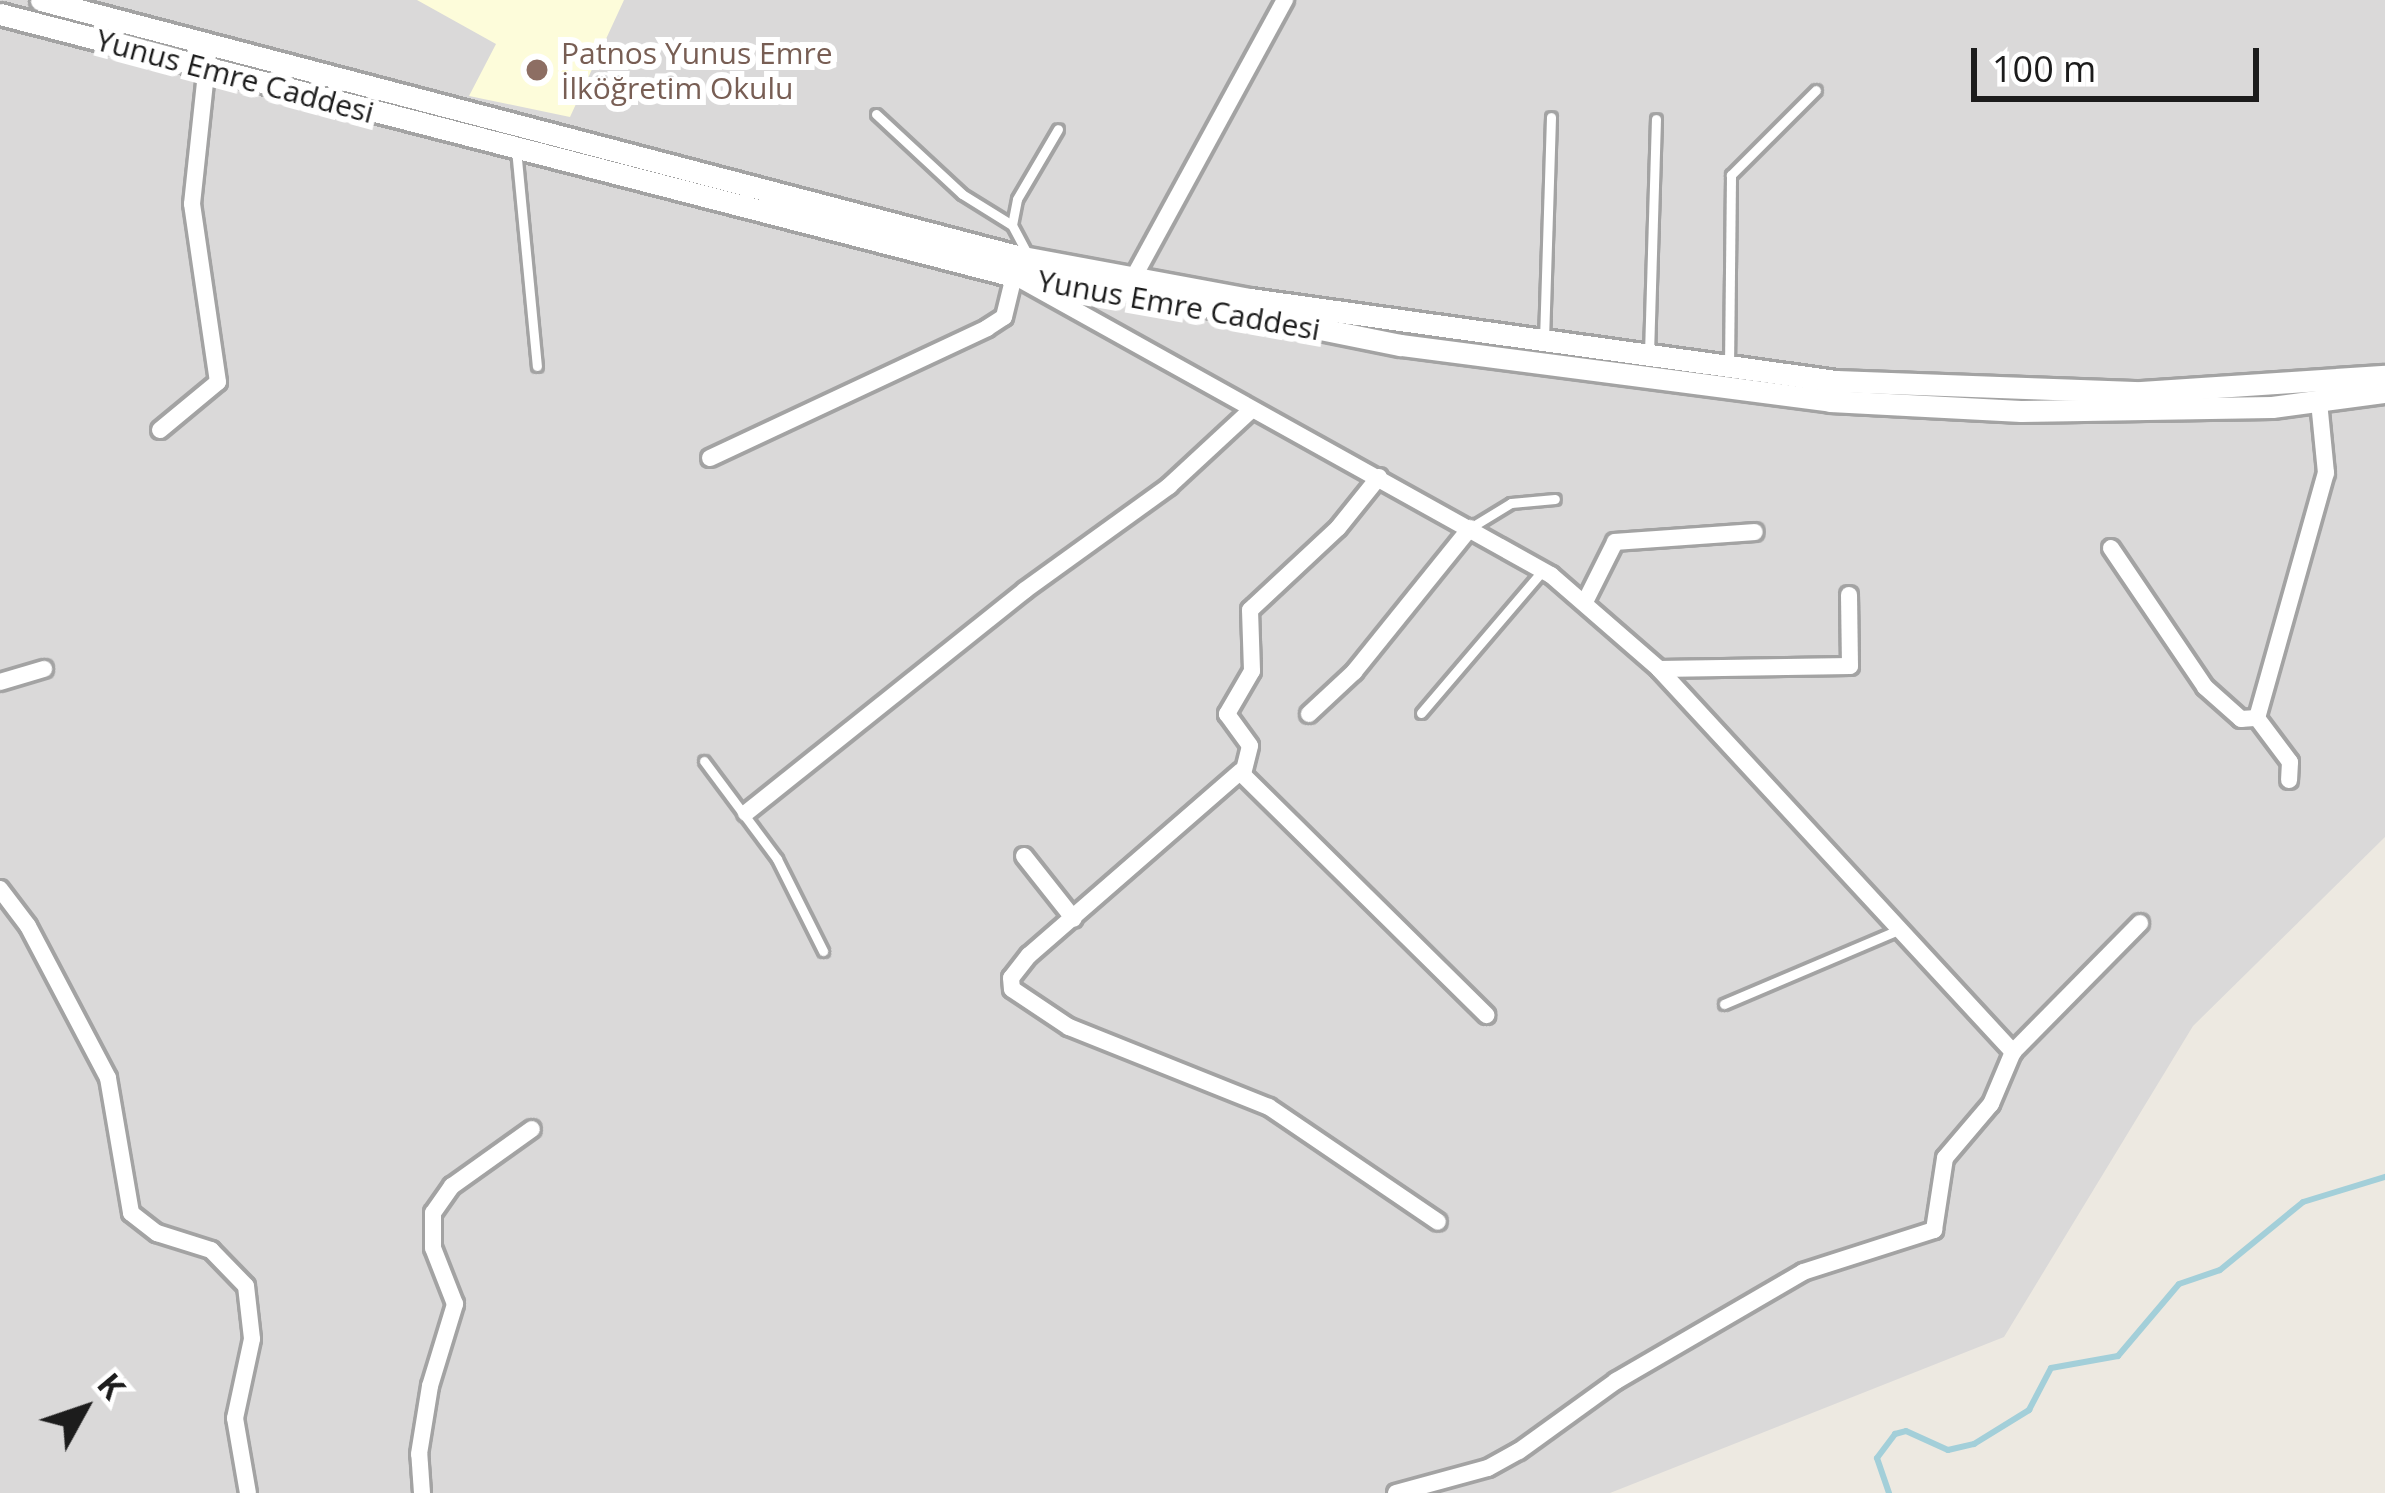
<!DOCTYPE html>
<meta charset="utf-8">
<style>
body{margin:0}
#map{position:relative;width:2385px;height:1493px;overflow:hidden;background:#ede9e1;font-family:"Open Sans",sans-serif}
div>[style]{position:absolute}
[style*='--x']{left:calc(var(--x)*1px);top:calc(var(--y)*1px);width:calc(var(--w)*1px);rotate:calc(var(--a)*1deg)}
.residential>*{inset:0;background:#dad9d9}
.education>*{inset:0;background:#fdfcda}
.stream>*{height:6px;margin:-3px;padding:0 3px;transform-origin:3px;border-radius:3px;background:#a3cfd9}
.roads{filter:drop-shadow(3px 0 #a3a3a3) drop-shadow(-3px 0 #a3a3a3) drop-shadow(0 3px #a3a3a3) drop-shadow(0 -3px #a3a3a3)}
.service>*{height:9px;margin:-4.5px;padding:0 4.5px;transform-origin:4.5px;border-radius:4.5px;background:#fff}
.minor>*{height:16px;margin:-8px;padding:0 8px;transform-origin:8px;border-radius:8px;background:#fff}
.tertiary>*{height:21px;margin:-10.5px;padding:0 10.5px;transform-origin:10.5px;border-radius:10.5px;background:#fff}
.dots>*{width:33px;height:33px;translate:-50% -50%;box-sizing:border-box;border:6px solid #fff;border-radius:50%}
span{translate:-50% -50%;white-space:nowrap;text-align:center;line-height:1.15;-webkit-text-stroke:12px #fff;paint-order:stroke}
.education-label{font-size:30px;color:#785e54}
.left{translate:0 -50%;text-align:left}
.street-label{font-size:30px;color:#1c1c1c}
.north{position:absolute;left:24px;top:1349px;width:120px;height:120px;-webkit-text-stroke:9px #fff;paint-order:stroke;rotate:50deg;font-size:33px;font-weight:700;line-height:48px;text-align:center;color:#1c1c1c}
.north::after{content:'';display:block;margin:auto;width:42px;height:54px;background:#1c1c1c;clip-path:polygon(50% 0,100% 100%,50% 72%,0 100%)}
.scale{position:absolute;left:1971px;top:48px;width:288px;height:54px;box-sizing:border-box;border:6px solid #1c1c1c;border-top:0;padding-left:15px;font-size:36px;line-height:42px;white-space:nowrap;color:#1c1c1c;-webkit-text-stroke:9px #fff;paint-order:stroke}
</style>
<div id="map">
<div class="residential">
<i style="clip-path:polygon(0 0,2385px 0,2385px 837px,2193px 1026px,2004px 1337px,1610px 1493px,0 1493px)"></i>
</div>
<div class="education">
<i style="clip-path:polygon(417px 0,624px 0,570px 117px,469px 96px,496px 44px)"></i>
</div>
<div class="stream">
<i style="--x:1889;--y:1493;--w:37;--a:-109"></i>
<i style="--x:1877;--y:1458;--w:30;--a:-53"></i>
<i style="--x:1895;--y:1434;--w:11;--a:-15"></i>
<i style="--x:1906;--y:1431;--w:46;--a:24.3"></i>
<i style="--x:1948;--y:1450;--w:27;--a:-13"></i>
<i style="--x:1974;--y:1444;--w:65;--a:-31.7"></i>
<i style="--x:2029;--y:1410;--w:47;--a:-62.4"></i>
<i style="--x:2051;--y:1368;--w:68;--a:-10.2"></i>
<i style="--x:2118;--y:1356;--w:94;--a:-49.7"></i>
<i style="--x:2179;--y:1284;--w:43;--a:-18.9"></i>
<i style="--x:2220;--y:1270;--w:107;--a:-39.3"></i>
<i style="--x:2303;--y:1202;--w:86;--a:-17"></i>
</div>
<div class="roads">
<div class="service">
<i style="--x:876;--y:114;--w:117;--a:42.9"></i>
<i style="--x:962;--y:194;--w:59;--a:31.8"></i>
<i style="--x:1012;--y:225;--w:32;--a:62"></i>
<i style="--x:516;--y:149;--w:218;--a:84.5"></i>
<i style="--x:1012;--y:225;--w:26;--a:-79"></i>
<i style="--x:1017;--y:199;--w:81;--a:-59.6"></i>
<i style="--x:1544;--y:340;--w:223;--a:-88.2"></i>
<i style="--x:1649;--y:354;--w:235;--a:-88.3"></i>
<i style="--x:1729;--y:367;--w:192;--a:-89.4"></i>
<i style="--x:1731;--y:175;--w:120;--a:-45"></i>
<i style="--x:1470;--y:528;--w:48;--a:-31.4"></i>
<i style="--x:1511;--y:503;--w:44;--a:-5.2"></i>
<i style="--x:1421;--y:713;--w:188;--a:-49.5"></i>
<i style="--x:704;--y:761;--w:122;--a:53.3"></i>
<i style="--x:777;--y:859;--w:103;--a:63.4"></i>
<i style="--x:1724;--y:1004;--w:187;--a:-23"></i>
</div>
<div class="minor">
<i style="--x:1130;--y:284;--w:324;--a:-61.4"></i>
<i style="--x:160;--y:430;--w:75;--a:-39.6"></i>
<i style="--x:218;--y:382;--w:180;--a:-98.3"></i>
<i style="--x:192;--y:204;--w:161;--a:-83.9"></i>
<i style="--x:710;--y:458;--w:306;--a:-25.1"></i>
<i style="--x:987;--y:328;--w:20;--a:-33"></i>
<i style="--x:1004;--y:317;--w:42;--a:-76.3"></i>
<i style="--x:1014;--y:276;--w:615;--a:29.11"></i>
<i style="--x:1551;--y:575;--w:143;--a:41"></i>
<i style="--x:1659;--y:669;--w:522;--a:47.25"></i>
<i style="--x:1379;--y:477;--w:65;--a:128.8"></i>
<i style="--x:1338;--y:528;--w:120;--a:137"></i>
<i style="--x:1250;--y:610;--w:61;--a:88.1"></i>
<i style="--x:1252;--y:671;--w:50;--a:120.2"></i>
<i style="--x:1227;--y:714;--w:39;--a:54"></i>
<i style="--x:1250;--y:746;--w:30;--a:104"></i>
<i style="--x:1243;--y:775;--w:342;--a:44.6"></i>
<i style="--x:2111;--y:548;--w:168;--a:55.9"></i>
<i style="--x:2205;--y:687;--w:48;--a:41.6"></i>
<i style="--x:2241;--y:719;--w:16;--a:-4"></i>
<i style="--x:2257;--y:718;--w:255;--a:-74.3"></i>
<i style="--x:2326;--y:473;--w:72;--a:-95.6"></i>
<i style="--x:1585;--y:602;--w:67;--a:-63.4"></i>
<i style="--x:1615;--y:542;--w:140;--a:-4.1"></i>
<i style="--x:1659;--y:669;--w:191;--a:-0.9"></i>
<i style="--x:1850;--y:666;--w:71;--a:-90.8"></i>
<i style="--x:0;--y:682;--w:46;--a:-16.5"></i>
<i style="--x:1309;--y:714;--w:62;--a:-43"></i>
<i style="--x:1354;--y:672;--w:185;--a:-51.1"></i>
<i style="--x:2257;--y:718;--w:55;--a:53.1"></i>
<i style="--x:2290;--y:762;--w:18;--a:93"></i>
<i style="--x:1241;--y:771;--w:281;--a:139"></i>
<i style="--x:1029;--y:955;--w:29;--a:128"></i>
<i style="--x:1011;--y:978;--w:11;--a:85"></i>
<i style="--x:1012;--y:989;--w:69;--a:33.7"></i>
<i style="--x:1069;--y:1027;--w:215;--a:21.8"></i>
<i style="--x:1269;--y:1107;--w:204;--a:34.2"></i>
<i style="--x:746;--y:813;--w:357;--a:-38.6"></i>
<i style="--x:1025;--y:590;--w:178;--a:-35.8"></i>
<i style="--x:1169;--y:486;--w:110;--a:-42.8"></i>
<i style="--x:1024;--y:856;--w:80;--a:51.6"></i>
<i style="--x:0;--y:889;--w:46;--a:52.9"></i>
<i style="--x:28;--y:926;--w:172;--a:62.2"></i>
<i style="--x:108;--y:1078;--w:137;--a:80.3"></i>
<i style="--x:131;--y:1213;--w:33;--a:38"></i>
<i style="--x:157;--y:1233;--w:57;--a:17.5"></i>
<i style="--x:211;--y:1250;--w:50;--a:45.8"></i>
<i style="--x:246;--y:1286;--w:53;--a:83.5"></i>
<i style="--x:252;--y:1339;--w:81;--a:102.1"></i>
<i style="--x:235;--y:1418;--w:76;--a:80.2"></i>
<i style="--x:422;--y:1493;--w:39;--a:-94"></i>
<i style="--x:419;--y:1454;--w:69;--a:-80.8"></i>
<i style="--x:430;--y:1386;--w:86;--a:-73"></i>
<i style="--x:455;--y:1304;--w:60;--a:-111.4"></i>
<i style="--x:433;--y:1248;--w:35;--a:-90"></i>
<i style="--x:433;--y:1213;--w:33;--a:-55"></i>
<i style="--x:452;--y:1186;--w:98;--a:-35.5"></i>
<i style="--x:1396;--y:1493;--w:95;--a:-15.2"></i>
<i style="--x:1488;--y:1468;--w:35;--a:-29"></i>
<i style="--x:1519;--y:1451;--w:120;--a:-35.8"></i>
<i style="--x:1616;--y:1381;--w:216;--a:-30.2"></i>
<i style="--x:1803;--y:1272;--w:138;--a:-17.8"></i>
<i style="--x:1934;--y:1230;--w:73;--a:-81.3"></i>
<i style="--x:1945;--y:1158;--w:71;--a:-49.6"></i>
<i style="--x:1991;--y:1104;--w:56;--a:-67.1"></i>
<i style="--x:2013;--y:1052;--w:181;--a:-45.4"></i>
</div>
<div class="tertiary">
<i style="--x:41;--y:0;--w:1009;--a:14.7"></i>
<i style="--x:1017;--y:256;--w:237;--a:10.5"></i>
<i style="--x:1250;--y:299;--w:592;--a:7.97"></i>
<i style="--x:1836;--y:381;--w:305;--a:2.1"></i>
<i style="--x:2141;--y:392;--w:245;--a:-3.8"></i>
<i style="--x:0;--y:14;--w:1047;--a:14.49"></i>
<i style="--x:1014;--y:276;--w:114;--a:7.1"></i>
<i style="--x:1127;--y:290;--w:279;--a:11.4"></i>
<i style="--x:1401;--y:345;--w:433;--a:7.4"></i>
<i style="--x:1830;--y:401;--w:191;--a:3"></i>
<i style="--x:2021;--y:411;--w:251;--a:-0.9"></i>
<i style="--x:2272;--y:407;--w:114;--a:-7.6"></i>
</div>
</div>
<div class="dots">
<i style="left:537px;top:70px;background:#8d6e63"></i>
</div>
<div class="education-label">
<span class="left" style="left:561px;top:70px">Patnos Yunus Emre<br>İlköğretim Okulu</span>
</div>
<div class="street-label">
<span style="left:235px;top:76px;rotate:15deg">Yunus Emre Caddesi</span>
<span style="left:1179px;top:305px;rotate:10deg">Yunus Emre Caddesi</span>
</div>
<div class="north">K</div>
<div class="scale">100 m</div>
</div>
